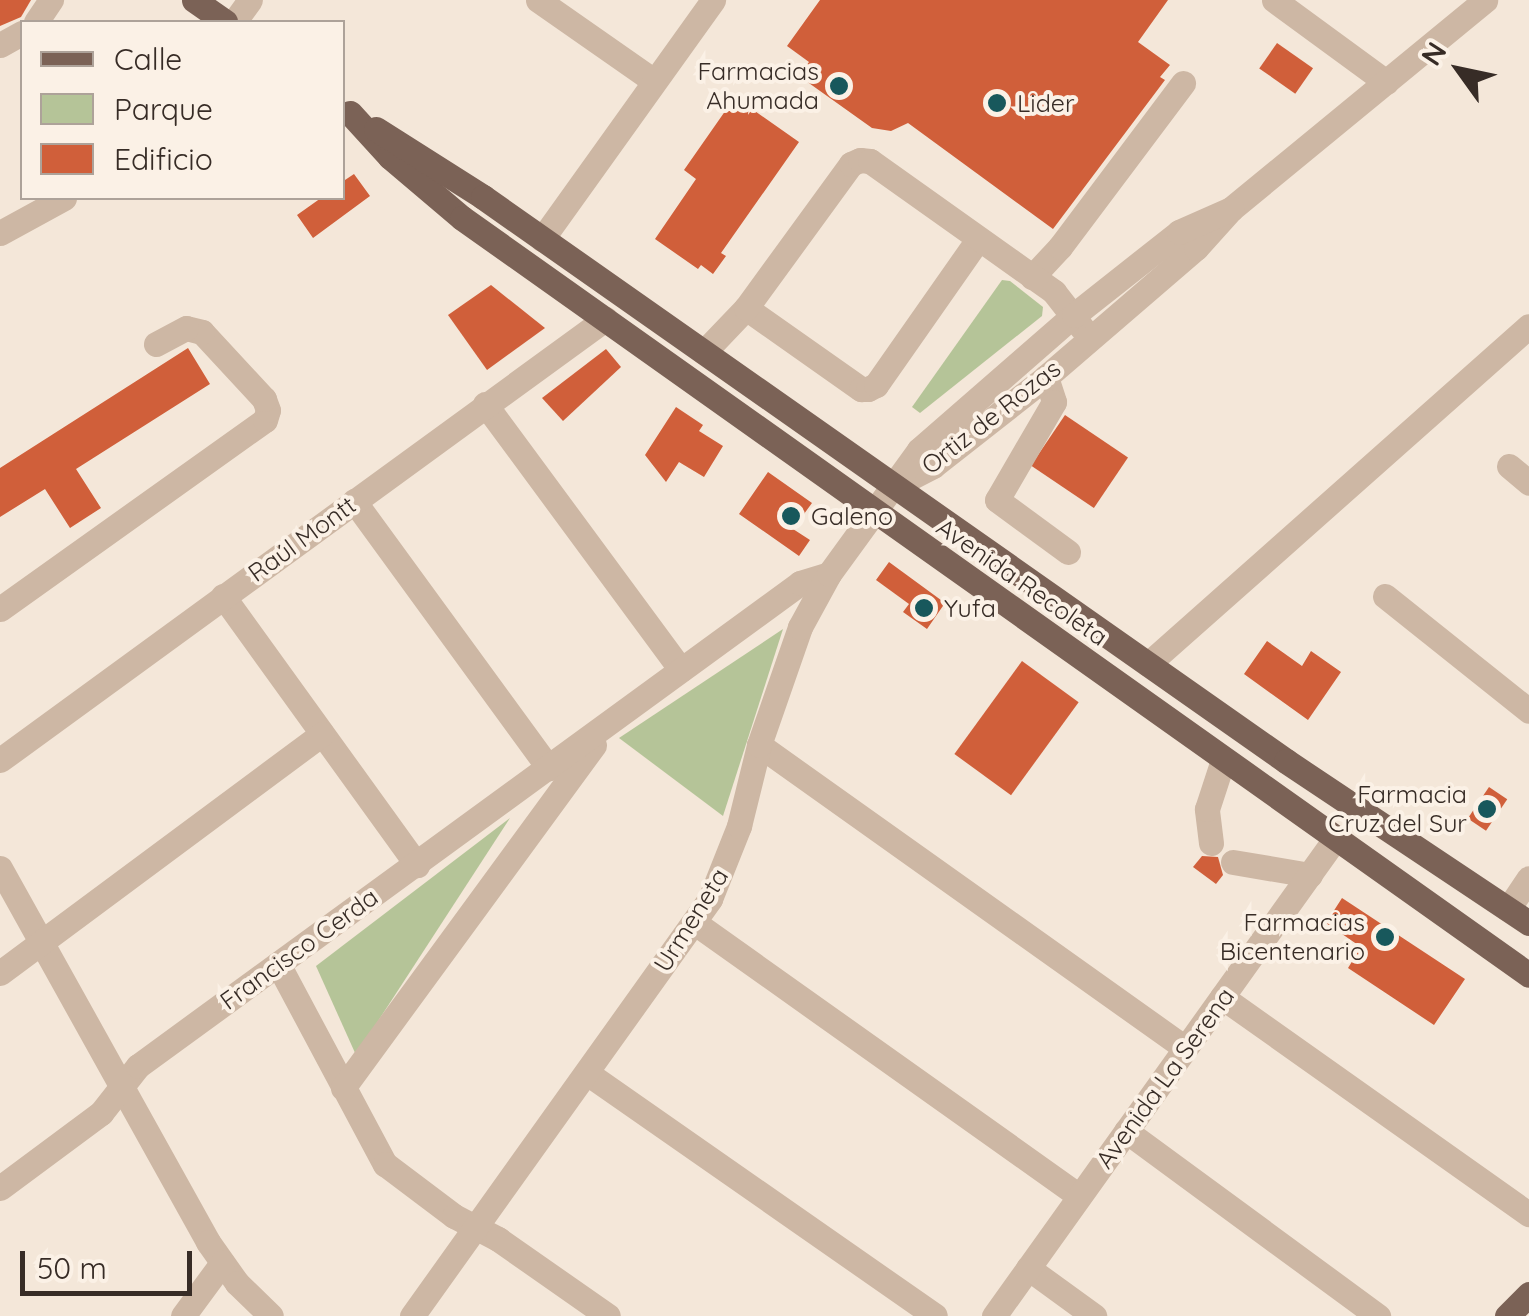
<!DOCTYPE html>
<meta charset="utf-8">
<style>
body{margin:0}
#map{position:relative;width:1529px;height:1316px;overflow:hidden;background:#f4e7d9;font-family:Quicksand,sans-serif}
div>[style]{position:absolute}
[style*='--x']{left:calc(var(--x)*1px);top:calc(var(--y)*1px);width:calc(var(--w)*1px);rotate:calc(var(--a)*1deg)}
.green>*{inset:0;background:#b5c498}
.building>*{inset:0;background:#d05f3a;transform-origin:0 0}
.minor>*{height:25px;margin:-12.5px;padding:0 12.5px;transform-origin:12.5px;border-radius:12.5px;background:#cdb7a4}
.major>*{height:25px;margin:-12.5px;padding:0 12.5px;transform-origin:12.5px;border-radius:12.5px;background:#7b6256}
.dots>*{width:28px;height:28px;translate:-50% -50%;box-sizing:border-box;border:5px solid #fbf1e6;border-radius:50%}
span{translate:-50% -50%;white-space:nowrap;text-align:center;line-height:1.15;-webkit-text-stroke:8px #fbf1e6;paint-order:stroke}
.poi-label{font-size:25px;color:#372c26}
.right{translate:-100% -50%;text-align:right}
.left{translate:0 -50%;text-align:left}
.street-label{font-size:25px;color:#372c26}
.legend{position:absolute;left:20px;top:20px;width:325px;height:180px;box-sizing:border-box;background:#fbf1e6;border:2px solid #ada299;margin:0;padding:12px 18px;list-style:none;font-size:30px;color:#372c26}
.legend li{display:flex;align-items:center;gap:20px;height:50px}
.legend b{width:50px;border:2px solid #ada299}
.north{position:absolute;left:1409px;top:20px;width:100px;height:100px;-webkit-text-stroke:8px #fbf1e6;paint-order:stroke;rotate:303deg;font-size:28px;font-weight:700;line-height:40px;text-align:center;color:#372c26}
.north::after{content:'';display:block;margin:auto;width:35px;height:45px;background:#372c26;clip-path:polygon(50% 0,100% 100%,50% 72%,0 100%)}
.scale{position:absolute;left:20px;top:1251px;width:172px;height:45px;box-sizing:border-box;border:5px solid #372c26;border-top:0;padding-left:12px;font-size:30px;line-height:35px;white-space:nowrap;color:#372c26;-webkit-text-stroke:8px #fbf1e6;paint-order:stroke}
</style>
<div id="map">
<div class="green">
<i style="clip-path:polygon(1002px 280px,1010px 281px,1043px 307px,1042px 316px,920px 413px,912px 407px)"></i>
<i style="clip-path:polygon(783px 629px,723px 816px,619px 738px)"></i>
<i style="clip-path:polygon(510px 818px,356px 1055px,316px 966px)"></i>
</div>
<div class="building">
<i style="clip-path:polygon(0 0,31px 0,21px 17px,0 26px)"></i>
<i style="clip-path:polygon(820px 0,1168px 0,1138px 42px,1170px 65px,1160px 77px,1165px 80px,1053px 229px,908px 123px,891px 131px,872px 128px,799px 76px,809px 62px,787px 46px)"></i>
<i style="left:1277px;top:43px;width:44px;height:31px;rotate:35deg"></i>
<i style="clip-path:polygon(735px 97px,799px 142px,721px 253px,726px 256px,713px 274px,701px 265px,698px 269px,655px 239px,696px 179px,684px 170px)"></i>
<i style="clip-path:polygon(354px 174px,370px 196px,313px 238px,297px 215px,321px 198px,342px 198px,342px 182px)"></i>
<i style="clip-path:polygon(491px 285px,545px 328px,487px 370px,448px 315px)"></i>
<i style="clip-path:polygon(188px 348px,210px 384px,76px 469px,101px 508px,70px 528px,45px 489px,0 517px,0 468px)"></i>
<i style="clip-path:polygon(606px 349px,621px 367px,563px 421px,542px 398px)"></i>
<i style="clip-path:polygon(676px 407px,703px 425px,699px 431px,723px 446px,704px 477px,679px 462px,666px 482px,645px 455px)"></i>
<i style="left:1065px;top:415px;width:76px;height:61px;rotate:34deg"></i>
<i style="clip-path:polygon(768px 472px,812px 503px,793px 529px,810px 540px,799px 556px,739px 514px)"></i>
<i style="clip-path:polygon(889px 562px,945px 603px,927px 629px,903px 612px,909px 604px,876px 580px)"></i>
<i style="clip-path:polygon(1267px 641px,1302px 666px,1311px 651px,1341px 672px,1308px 720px,1244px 674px)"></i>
<i style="left:1022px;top:661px;width:70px;height:115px;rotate:36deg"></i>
<i style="left:1489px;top:787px;width:22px;height:38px;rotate:34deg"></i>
<i style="clip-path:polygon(1202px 856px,1218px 857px,1223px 875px,1216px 884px,1193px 867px)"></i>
<i style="clip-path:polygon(1342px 898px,1465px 979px,1434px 1025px,1348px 968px,1361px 947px,1326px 923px)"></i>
</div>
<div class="minor">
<i style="--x:538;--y:0;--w:141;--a:34.9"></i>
<i style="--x:1274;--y:0;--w:139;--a:36.2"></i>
<i style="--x:36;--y:22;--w:27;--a:-56"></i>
<i style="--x:234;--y:22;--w:27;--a:-54"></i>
<i style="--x:0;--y:45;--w:25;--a:-29"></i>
<i style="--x:0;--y:233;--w:73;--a:-28.7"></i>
<i style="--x:542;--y:239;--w:294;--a:-54.4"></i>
<i style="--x:1032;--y:277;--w:41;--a:-47"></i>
<i style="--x:1060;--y:247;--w:205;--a:-53.1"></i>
<i style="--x:746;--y:308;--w:141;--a:35.2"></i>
<i style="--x:861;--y:389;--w:7;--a:0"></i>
<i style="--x:868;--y:389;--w:9;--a:-27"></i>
<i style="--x:876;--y:385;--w:176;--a:-55"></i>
<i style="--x:704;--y:352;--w:61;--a:-46.3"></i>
<i style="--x:746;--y:308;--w:178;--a:-53.9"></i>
<i style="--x:851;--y:164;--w:10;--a:-24"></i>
<i style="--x:860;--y:160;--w:10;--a:6"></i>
<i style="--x:870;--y:161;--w:226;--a:35.4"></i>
<i style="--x:1054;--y:292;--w:46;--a:52.1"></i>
<i style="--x:1046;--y:377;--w:26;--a:72"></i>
<i style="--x:1054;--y:402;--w:113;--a:120.2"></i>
<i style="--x:997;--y:500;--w:88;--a:36.2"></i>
<i style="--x:485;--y:404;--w:330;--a:53.6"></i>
<i style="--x:1509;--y:466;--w:26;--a:40"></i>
<i style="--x:900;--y:483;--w:37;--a:-27"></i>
<i style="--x:933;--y:466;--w:144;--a:-38.2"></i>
<i style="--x:1046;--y:377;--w:198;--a:-40.7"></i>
<i style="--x:1196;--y:248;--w:52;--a:-48.1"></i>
<i style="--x:1231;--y:209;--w:329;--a:-39.4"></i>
<i style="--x:354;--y:501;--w:331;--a:53.9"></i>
<i style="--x:223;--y:596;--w:332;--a:54.2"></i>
<i style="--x:1385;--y:596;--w:184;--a:38.6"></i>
<i style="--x:0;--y:609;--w:325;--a:-35.5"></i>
<i style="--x:265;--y:420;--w:10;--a:-73"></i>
<i style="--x:268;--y:410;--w:12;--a:-110"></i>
<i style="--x:264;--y:399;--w:91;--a:-132.8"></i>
<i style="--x:202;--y:332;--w:16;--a:-166"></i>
<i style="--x:186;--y:328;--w:34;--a:152"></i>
<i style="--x:1148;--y:664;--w:509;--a:-41.58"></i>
<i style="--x:759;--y:745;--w:523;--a:35.42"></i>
<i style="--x:0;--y:760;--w:749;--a:-36.09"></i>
<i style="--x:1211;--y:843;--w:34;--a:-97"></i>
<i style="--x:1207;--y:809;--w:52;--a:-71.9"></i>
<i style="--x:1233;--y:862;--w:78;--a:9.6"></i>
<i style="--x:0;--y:868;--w:428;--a:60.9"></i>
<i style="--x:208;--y:1242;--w:50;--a:54.7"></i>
<i style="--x:237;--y:1283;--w:47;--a:44.1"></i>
<i style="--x:1508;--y:909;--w:37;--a:-56"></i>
<i style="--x:695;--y:923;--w:471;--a:35.4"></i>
<i style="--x:278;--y:964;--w:227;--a:61.9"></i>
<i style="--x:385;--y:1164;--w:86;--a:37"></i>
<i style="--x:454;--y:1216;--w:50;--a:27.6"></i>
<i style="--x:498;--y:1239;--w:134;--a:35"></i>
<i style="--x:0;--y:973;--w:401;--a:-36.6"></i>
<i style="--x:1222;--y:997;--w:376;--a:35.3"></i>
<i style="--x:587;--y:1073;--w:424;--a:34.9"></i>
<i style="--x:343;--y:1088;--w:425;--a:-53.8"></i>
<i style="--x:1126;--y:1131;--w:313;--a:36.3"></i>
<i style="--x:0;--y:1188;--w:126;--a:-36.6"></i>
<i style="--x:101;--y:1113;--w:60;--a:-51.8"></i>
<i style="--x:138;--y:1066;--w:819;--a:-36.11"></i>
<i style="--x:800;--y:583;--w:30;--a:-17"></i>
<i style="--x:1028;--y:1268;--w:82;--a:36"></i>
<i style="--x:183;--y:1316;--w:66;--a:-53.7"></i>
<i style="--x:412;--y:1316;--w:513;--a:-54.45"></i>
<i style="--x:710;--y:899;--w:79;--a:-68.3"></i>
<i style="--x:739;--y:826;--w:83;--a:-76.1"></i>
<i style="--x:759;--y:745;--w:125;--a:-70.8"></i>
<i style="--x:800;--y:627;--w:60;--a:-61.3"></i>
<i style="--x:829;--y:574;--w:153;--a:-54"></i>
<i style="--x:919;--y:450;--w:206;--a:-41.1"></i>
<i style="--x:1074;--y:315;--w:134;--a:-38.3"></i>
<i style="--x:1179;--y:232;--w:57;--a:-23.9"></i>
<i style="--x:994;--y:1316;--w:586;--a:-54.44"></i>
</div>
<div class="major">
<i style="--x:194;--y:0;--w:38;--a:35"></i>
<i style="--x:350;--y:113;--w:59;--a:47.7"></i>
<i style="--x:390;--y:157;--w:94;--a:40.3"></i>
<i style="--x:462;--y:218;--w:1308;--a:35.35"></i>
<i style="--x:376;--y:129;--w:127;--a:32.4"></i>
<i style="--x:483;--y:197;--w:981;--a:35.08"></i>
<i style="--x:1286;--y:761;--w:292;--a:33.7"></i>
<i style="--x:1507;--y:1316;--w:31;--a:-45"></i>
</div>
<div class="dots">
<i style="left:839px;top:86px;background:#18585c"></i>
<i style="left:997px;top:103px;background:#18585c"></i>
<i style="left:791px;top:516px;background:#18585c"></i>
<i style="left:924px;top:608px;background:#18585c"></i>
<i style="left:1487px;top:809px;background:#18585c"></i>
<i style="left:1385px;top:937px;background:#18585c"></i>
</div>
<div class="poi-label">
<span class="right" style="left:819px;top:86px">Farmacias<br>Ahumada</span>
<span class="left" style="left:1017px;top:103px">Lider</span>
<span class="left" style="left:811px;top:516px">Galeno</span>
<span class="left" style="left:944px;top:608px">Yufa</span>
<span class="right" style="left:1467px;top:809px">Farmacia<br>Cruz del Sur</span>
<span class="right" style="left:1365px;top:937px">Farmacias<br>Bicentenario</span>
</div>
<div class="street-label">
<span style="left:991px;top:417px;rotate:-38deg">Ortiz de Rozas</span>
<span style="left:302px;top:539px;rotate:-36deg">Raúl Montt</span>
<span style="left:1022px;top:582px;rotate:35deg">Avenida Recoleta</span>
<span style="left:691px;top:920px;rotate:-58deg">Urmeneta</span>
<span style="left:299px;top:949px;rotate:-36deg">Francisco Cerda</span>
<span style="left:1165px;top:1078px;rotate:-54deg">Avenida La Serena</span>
</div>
<ul class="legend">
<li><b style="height:12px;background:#7b6256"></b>Calle</li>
<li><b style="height:28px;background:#b5c498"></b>Parque</li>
<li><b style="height:28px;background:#d05f3a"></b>Edificio</li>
</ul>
<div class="north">N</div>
<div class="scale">50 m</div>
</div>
